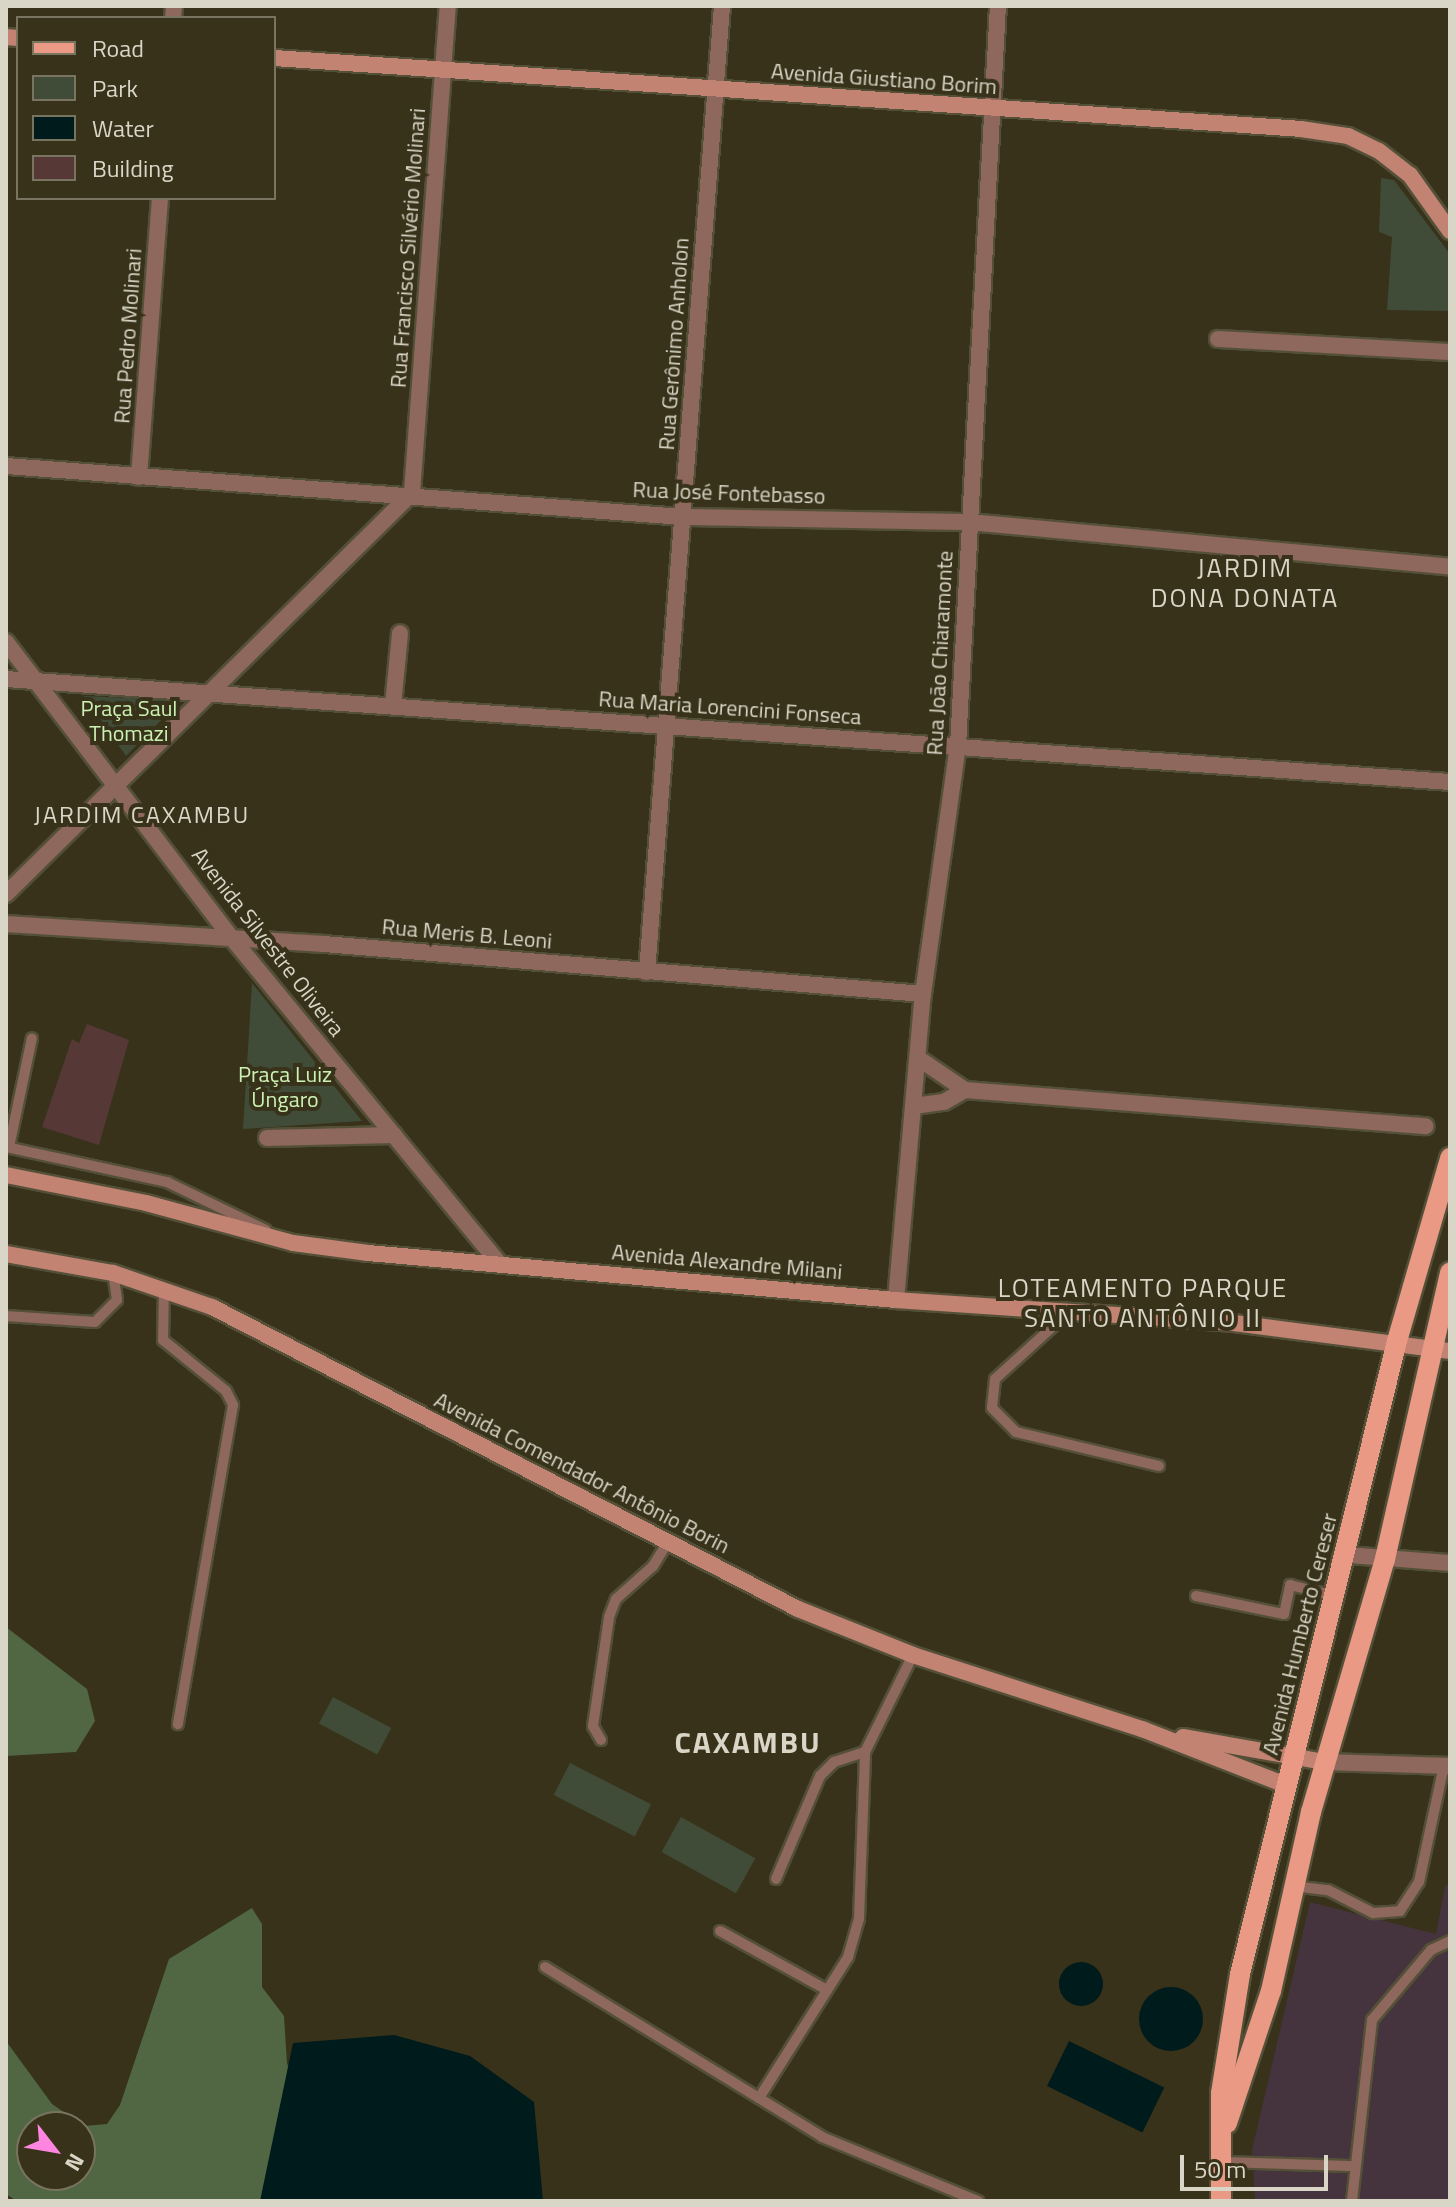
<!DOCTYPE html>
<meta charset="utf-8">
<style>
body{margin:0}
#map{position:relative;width:1456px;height:2207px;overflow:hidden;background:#373219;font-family:"Titillium Web",sans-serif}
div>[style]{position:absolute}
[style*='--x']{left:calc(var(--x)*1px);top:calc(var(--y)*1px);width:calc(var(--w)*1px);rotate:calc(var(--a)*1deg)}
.industrial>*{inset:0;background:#45333d}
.green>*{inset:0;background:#404c38;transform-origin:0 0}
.forest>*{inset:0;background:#516643}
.water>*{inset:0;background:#001b1c;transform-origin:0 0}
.round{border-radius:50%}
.building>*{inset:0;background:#563937}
.roads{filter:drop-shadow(2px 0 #545038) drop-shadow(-2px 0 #545038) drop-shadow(0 2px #545038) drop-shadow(0 -2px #545038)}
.lane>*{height:10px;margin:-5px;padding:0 5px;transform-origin:5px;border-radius:5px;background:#8e675d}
.street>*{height:16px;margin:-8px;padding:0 8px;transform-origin:8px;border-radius:8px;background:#8e675d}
.secondary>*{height:16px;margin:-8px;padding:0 8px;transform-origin:8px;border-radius:8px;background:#c28373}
.primary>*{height:20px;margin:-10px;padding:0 10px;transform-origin:10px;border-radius:10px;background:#ea9985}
span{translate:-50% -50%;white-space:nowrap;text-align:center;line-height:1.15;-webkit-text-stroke:8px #373219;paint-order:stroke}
.street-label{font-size:22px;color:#d9d6c7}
.park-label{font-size:22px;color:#cbf1b3}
.neighbourhood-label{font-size:24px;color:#d9d6c7;letter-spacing:2px}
.quarter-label{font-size:26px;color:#d9d6c7;letter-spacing:2px}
.district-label{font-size:30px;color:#d9d6c7;font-weight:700;letter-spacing:2px}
.frame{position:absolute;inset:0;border:8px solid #d9d6c7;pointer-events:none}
.legend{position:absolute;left:16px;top:16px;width:260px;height:184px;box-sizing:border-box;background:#373219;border:2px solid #78745f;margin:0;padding:10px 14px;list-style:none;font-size:24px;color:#d9d6c7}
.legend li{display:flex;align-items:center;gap:16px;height:40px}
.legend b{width:40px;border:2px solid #78745f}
.north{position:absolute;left:16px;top:2111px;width:80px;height:80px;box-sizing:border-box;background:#373219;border:2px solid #78745f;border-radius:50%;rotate:121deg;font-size:22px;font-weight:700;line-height:32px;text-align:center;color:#d9d6c7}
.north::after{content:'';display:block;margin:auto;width:28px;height:36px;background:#fe85e0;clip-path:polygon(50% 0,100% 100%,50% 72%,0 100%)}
.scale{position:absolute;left:1180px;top:2155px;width:148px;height:36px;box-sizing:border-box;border:4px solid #d9d6c7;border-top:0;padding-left:10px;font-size:24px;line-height:28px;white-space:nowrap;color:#d9d6c7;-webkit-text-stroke:6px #373219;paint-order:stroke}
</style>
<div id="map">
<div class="industrial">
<i style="clip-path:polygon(1450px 1882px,1450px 2201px,1255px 2201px,1252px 2150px,1310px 1902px,1436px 1934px,1445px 1886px)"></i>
</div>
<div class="green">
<i style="clip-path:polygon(1381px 178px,1394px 180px,1450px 254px,1450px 311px,1387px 310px,1392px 237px,1379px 232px)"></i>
<i style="clip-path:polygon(84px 696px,181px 700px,126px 756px)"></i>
<i style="clip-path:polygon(252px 983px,362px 1121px,243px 1129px)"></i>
<i style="left:333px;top:1697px;width:66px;height:30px;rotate:28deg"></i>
<i style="left:570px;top:1763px;width:91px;height:36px;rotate:27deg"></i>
<i style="left:681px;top:1817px;width:85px;height:40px;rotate:29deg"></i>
</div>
<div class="forest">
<i style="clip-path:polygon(6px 1627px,87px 1689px,95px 1721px,76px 1752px,6px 1756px)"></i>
<i style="clip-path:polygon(evenodd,252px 1908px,262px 1924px,262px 1987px,284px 2016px,287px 2063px,299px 2109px,275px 2201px,17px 2201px,6px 2194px,6px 2041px,52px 2104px,84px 2126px,107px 2124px,120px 2105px,169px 1959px,252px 1908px,32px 2127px,80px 2127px,80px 2175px,32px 2175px,32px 2127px)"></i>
</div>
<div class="water">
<i class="round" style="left:1059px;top:1962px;width:44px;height:44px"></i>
<i class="round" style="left:1139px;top:1987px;width:64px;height:64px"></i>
<i style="clip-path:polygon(394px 2035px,470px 2056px,534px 2102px,543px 2201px,260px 2201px,293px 2043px)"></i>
<i style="left:1069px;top:2041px;width:106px;height:50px;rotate:26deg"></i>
</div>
<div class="building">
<i style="clip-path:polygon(87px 1024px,129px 1040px,99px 1145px,42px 1127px,72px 1039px,79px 1043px)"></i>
</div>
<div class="roads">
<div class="lane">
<i style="--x:6;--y:1147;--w:165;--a:12.3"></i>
<i style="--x:167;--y:1182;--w:110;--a:25.9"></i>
<i style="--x:9;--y:1147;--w:111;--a:-78.1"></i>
<i style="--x:164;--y:1289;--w:51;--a:91.1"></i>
<i style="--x:163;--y:1340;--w:81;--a:39"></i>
<i style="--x:226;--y:1391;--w:16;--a:63"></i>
<i style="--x:233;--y:1405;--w:324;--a:99.8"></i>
<i style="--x:1070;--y:1311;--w:101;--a:137.8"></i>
<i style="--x:995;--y:1379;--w:29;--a:96"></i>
<i style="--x:992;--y:1408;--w:34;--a:45"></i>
<i style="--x:1016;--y:1432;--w:147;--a:13.4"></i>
<i style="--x:6;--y:1316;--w:89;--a:3.9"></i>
<i style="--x:95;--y:1322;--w:31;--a:-45"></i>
<i style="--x:117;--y:1300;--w:27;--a:-98"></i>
<i style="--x:1196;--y:1596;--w:90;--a:11.6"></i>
<i style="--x:1284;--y:1614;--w:30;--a:-78"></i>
<i style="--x:1290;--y:1585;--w:46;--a:13.7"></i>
<i style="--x:601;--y:1740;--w:16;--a:-120"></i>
<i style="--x:593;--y:1726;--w:110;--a:-81.6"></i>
<i style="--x:609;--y:1617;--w:19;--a:-69"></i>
<i style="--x:616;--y:1599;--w:50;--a:-41.7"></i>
<i style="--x:653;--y:1566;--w:28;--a:-58"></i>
<i style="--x:776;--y:1879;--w:112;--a:-66.9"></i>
<i style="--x:820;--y:1776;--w:20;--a:-45"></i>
<i style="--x:834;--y:1762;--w:33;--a:-18"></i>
<i style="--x:1293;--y:1886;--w:35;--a:7"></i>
<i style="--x:1328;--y:1890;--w:51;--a:27.1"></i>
<i style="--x:1373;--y:1913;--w:27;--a:-4"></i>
<i style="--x:1400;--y:1911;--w:35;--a:-57"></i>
<i style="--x:1419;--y:1882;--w:120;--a:-77.9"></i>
<i style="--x:720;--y:1931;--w:122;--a:28.9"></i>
<i style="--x:545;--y:1967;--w:325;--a:31.5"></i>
<i style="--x:822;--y:2137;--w:169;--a:22.3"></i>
<i style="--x:759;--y:2098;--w:167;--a:-57.7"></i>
<i style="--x:848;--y:1957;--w:40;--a:-74"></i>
<i style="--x:859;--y:1919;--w:167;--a:-87.9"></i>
<i style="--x:865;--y:1752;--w:108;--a:-63.7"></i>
<i style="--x:1222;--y:2162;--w:130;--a:1.8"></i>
<i style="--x:1352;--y:2201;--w:182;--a:-83.7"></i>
<i style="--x:1372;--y:2020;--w:92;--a:-49.9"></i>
<i style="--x:1431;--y:1950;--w:21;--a:-25"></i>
</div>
<div class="street">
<i style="--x:173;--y:18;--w:12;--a:-85"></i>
<i style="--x:1218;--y:339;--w:232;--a:3.2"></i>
<i style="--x:6;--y:466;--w:679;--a:4.31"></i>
<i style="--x:683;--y:517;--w:286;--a:1"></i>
<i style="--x:969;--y:522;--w:483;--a:5.3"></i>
<i style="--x:139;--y:477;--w:280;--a:-85.7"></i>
<i style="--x:6;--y:642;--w:371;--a:52.7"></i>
<i style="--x:231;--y:937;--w:423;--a:50.6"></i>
<i style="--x:6;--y:679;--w:1448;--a:4.08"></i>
<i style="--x:393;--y:706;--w:73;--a:-84.5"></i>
<i style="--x:6;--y:894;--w:571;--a:-44.65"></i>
<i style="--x:412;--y:493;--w:488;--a:-85.8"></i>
<i style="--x:6;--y:924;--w:319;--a:3.6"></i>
<i style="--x:324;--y:944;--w:601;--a:4.77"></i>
<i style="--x:647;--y:972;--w:969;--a:-85.56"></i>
<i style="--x:918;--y:1058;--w:57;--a:34.2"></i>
<i style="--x:965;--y:1090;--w:462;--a:4.5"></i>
<i style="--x:914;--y:1106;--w:30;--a:-8"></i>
<i style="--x:944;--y:1102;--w:24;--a:-30"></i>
<i style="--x:267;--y:1138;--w:127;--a:-1.4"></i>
<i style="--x:896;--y:1300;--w:307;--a:-85"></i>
<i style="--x:923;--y:994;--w:250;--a:-82"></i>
<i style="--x:958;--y:746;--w:741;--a:-86.91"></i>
<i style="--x:1348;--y:1555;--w:102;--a:4.5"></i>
<i style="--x:1325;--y:1762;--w:125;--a:1.8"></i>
</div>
<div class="secondary">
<i style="--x:6;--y:37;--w:12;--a:5"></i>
<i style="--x:274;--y:58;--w:1029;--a:3.95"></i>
<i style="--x:1301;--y:129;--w:48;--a:8.5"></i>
<i style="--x:1348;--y:136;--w:34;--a:26"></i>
<i style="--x:1379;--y:151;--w:39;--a:38"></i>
<i style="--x:1410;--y:175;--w:69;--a:54.5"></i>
<i style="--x:6;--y:1175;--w:143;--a:11.3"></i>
<i style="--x:146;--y:1203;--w:152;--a:15.2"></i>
<i style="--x:293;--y:1243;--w:76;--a:7.6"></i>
<i style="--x:368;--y:1253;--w:530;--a:5.09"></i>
<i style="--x:896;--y:1300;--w:339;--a:3.9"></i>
<i style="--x:1234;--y:1323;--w:218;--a:7.4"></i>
<i style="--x:6;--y:1254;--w:109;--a:10.1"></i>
<i style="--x:113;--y:1273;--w:105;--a:19"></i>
<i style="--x:212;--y:1307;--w:659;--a:27.26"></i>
<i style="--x:798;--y:1609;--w:124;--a:21.8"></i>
<i style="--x:913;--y:1655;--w:241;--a:17.9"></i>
<i style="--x:1142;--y:1729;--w:155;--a:21.3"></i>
<i style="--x:1183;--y:1737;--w:144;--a:10"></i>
</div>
<div class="primary">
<i style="--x:1227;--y:2123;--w:139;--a:-71.6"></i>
<i style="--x:1271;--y:1991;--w:183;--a:-77.4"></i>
<i style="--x:1311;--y:1812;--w:264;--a:-73.7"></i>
<i style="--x:1385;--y:1559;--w:294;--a:-77.2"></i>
<i style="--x:1221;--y:2201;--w:108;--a:-90"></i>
<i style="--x:1221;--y:2093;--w:121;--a:-80.9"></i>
<i style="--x:1240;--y:1974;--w:652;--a:-76.07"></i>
<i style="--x:1397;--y:1341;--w:191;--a:-73.8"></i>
</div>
</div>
<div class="street-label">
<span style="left:884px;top:79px;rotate:4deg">Avenida Giustiano Borim</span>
<span style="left:408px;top:248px;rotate:-86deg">Rua Francisco Silvério Molinari</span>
<span style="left:128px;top:336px;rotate:-86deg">Rua Pedro Molinari</span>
<span style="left:674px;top:344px;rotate:-86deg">Rua Gerônimo Anholon</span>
<span style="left:729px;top:493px;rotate:2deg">Rua José Fontebasso</span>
<span style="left:940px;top:653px;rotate:-87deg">Rua João Chiaramonte</span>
<span style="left:730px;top:708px;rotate:4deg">Rua Maria Lorencini Fonseca</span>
<span style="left:467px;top:934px;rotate:5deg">Rua Meris B. Leoni</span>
<span style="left:268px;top:942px;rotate:52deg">Avenida Silvestre Oliveira</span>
<span style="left:727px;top:1262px;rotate:5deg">Avenida Alexandre Milani</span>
<span style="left:582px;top:1473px;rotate:27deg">Avenida Comendador Antônio Borin</span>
<span style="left:1300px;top:1634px;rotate:-76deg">Avenida Humberto Cereser</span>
</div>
<div class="park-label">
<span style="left:129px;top:721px">Praça Saul<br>Thomazi</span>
<span style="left:285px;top:1087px">Praça Luiz<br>Úngaro</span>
</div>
<div class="neighbourhood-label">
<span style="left:142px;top:815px">JARDIM CAXAMBU</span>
</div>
<div class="quarter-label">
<span style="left:1245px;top:583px">JARDIM<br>DONA DONATA</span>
<span style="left:1143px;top:1303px">LOTEAMENTO PARQUE<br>SANTO ANTÔNIO II</span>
</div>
<div class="district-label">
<span style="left:748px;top:1742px">CAXAMBU</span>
</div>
<div class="frame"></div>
<ul class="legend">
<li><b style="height:10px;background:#ea9985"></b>Road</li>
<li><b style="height:22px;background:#404c38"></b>Park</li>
<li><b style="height:22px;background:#001b1c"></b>Water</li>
<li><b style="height:22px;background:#563937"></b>Building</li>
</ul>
<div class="north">N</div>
<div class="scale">50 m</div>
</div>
